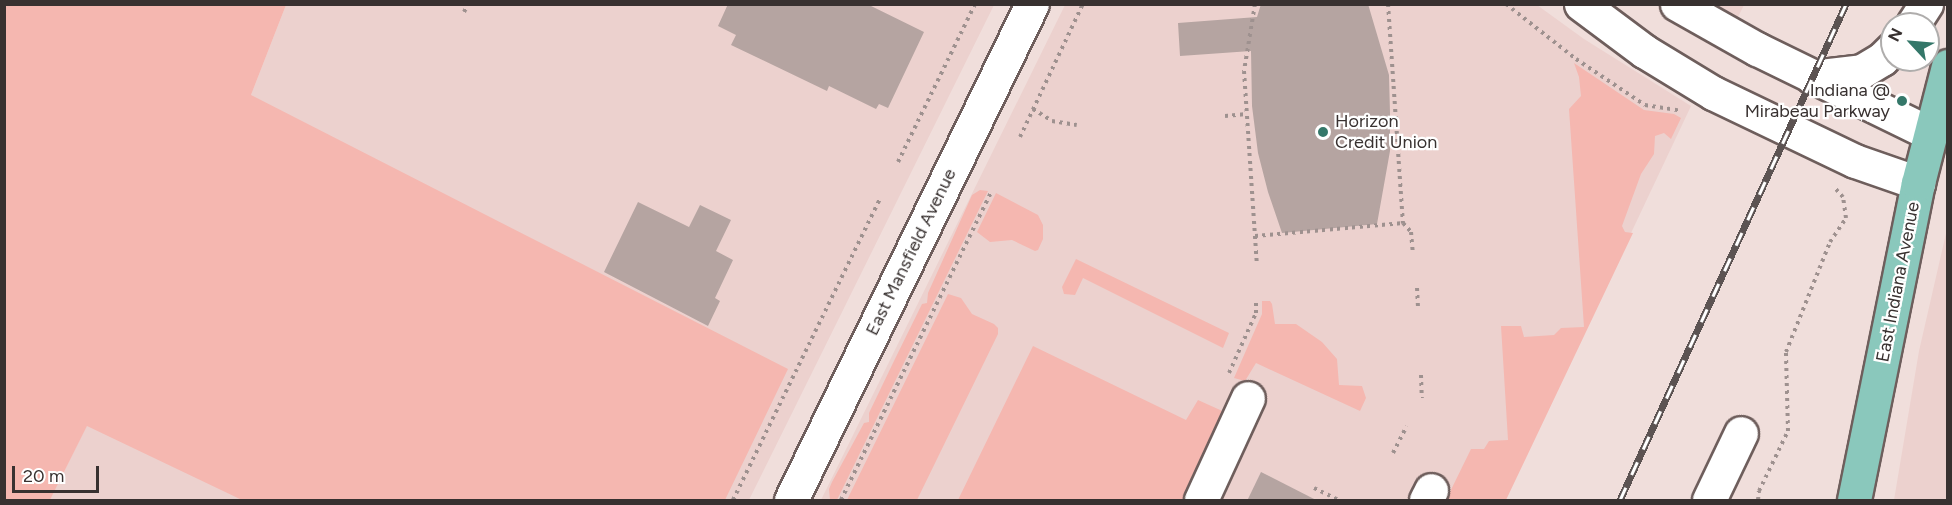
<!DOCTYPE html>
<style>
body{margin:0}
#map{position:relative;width:1952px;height:505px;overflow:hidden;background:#f0dedb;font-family:Figtree,sans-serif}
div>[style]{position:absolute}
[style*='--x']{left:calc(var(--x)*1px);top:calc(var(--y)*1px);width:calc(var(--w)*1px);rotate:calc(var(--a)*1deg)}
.built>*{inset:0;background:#ecd1ce}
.green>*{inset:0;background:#f5b7b0}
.building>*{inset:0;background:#b5a4a1}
.path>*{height:4px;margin-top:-2px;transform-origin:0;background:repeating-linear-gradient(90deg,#9e918f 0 3px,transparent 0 7.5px)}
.roads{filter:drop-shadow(2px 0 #6e5e5c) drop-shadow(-2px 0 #6e5e5c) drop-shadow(0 2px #6e5e5c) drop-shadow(0 -2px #6e5e5c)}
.minor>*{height:33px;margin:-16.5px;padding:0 16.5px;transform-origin:16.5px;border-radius:16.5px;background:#fff}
.major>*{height:33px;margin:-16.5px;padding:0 16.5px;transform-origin:16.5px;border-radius:16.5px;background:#8ac8bc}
.rail>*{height:7px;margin-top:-3.5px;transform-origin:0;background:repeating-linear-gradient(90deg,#fff 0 14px,#5c5352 0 28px);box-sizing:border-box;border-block:2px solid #5c5352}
.dots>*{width:16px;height:16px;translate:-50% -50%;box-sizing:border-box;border:3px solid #fff;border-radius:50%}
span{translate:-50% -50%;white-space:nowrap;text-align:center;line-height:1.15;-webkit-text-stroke:4.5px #fff;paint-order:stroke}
.poi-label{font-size:18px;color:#383130}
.right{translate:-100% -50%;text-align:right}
.left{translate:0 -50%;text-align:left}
.street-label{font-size:18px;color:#383130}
.frame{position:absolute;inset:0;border:6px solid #383130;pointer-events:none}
.north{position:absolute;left:1880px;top:12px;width:60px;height:60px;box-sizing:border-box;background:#fff;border:2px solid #afadac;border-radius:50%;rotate:296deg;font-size:16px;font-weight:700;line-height:24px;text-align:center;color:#383130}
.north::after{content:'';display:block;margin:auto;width:21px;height:27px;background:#347769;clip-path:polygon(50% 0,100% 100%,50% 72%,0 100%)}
.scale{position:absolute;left:12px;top:466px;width:87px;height:27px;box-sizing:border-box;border:3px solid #383130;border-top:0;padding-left:8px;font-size:18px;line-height:21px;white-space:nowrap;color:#383130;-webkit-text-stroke:4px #fff;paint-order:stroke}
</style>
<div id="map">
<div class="built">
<i style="clip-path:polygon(286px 5px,994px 5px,749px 500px,50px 500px,251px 95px)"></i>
<i style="clip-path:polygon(1065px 5px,1537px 5px,1584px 39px,1691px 106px,1505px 500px,821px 500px)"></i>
<i style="clip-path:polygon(1712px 5px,1744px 5px,1736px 21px)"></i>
<i style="clip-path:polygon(1947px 229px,1947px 500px,1894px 500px,1919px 351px)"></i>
</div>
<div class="green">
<i style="clip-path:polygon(4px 5px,286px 5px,251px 95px,788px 369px,725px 500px,242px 500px,87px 426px,50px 500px,5px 500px)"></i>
<i style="clip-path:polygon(1574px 63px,1644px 110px,1674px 114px,1681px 118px,1671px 139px,1664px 133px,1655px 136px,1654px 154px,1641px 174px,1622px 226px,1625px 232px,1633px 233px,1506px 500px,1446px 500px,1471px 449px,1484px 449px,1489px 441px,1508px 440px,1501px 326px,1521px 326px,1524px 337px,1554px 335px,1561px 328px,1584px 327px,1569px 109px,1581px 96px,1579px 77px)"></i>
<i style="clip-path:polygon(980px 190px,988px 191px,837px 500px,830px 500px,829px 489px,832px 482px,864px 423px,869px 422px,869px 413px,893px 363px,922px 304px,927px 303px,928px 293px,972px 195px)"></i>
<i style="clip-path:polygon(996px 193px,1038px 215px,1043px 225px,1043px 239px,1038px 250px,1035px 251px,1012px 240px,990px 242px,977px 232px)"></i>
<i style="clip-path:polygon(1076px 259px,1229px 333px,1223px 348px,1083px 278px,1075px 295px,1064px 294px,1062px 287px)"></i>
<i style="clip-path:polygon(948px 294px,961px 298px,972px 314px,994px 324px,998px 328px,998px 334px,917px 500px,847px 500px)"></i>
<i style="clip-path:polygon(1262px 301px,1270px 301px,1272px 304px,1275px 324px,1296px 324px,1322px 342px,1337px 359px,1339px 385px,1362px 386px,1366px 398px,1360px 411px,1256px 363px,1245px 381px,1234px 378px,1262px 314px)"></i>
<i style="clip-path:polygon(1033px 346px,1186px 420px,1198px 400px,1229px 414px,1185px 500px,958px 500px)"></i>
</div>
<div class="building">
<i style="clip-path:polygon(728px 4px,867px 4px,924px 32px,888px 108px,879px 104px,876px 109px,829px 86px,827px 91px,731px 45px,736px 35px,718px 26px)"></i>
<i style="clip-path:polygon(1261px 4px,1368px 4px,1389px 75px,1390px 113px,1390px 151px,1377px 224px,1282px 233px,1268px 192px,1258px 153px,1252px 106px,1251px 51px,1180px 56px,1178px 23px,1257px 17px)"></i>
<i style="clip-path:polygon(638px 202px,689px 227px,700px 205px,731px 220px,716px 251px,733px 260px,715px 298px,720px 301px,708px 326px,604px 272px)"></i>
<i style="clip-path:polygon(1261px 472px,1318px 501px,1247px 501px)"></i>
</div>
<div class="path">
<i style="--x:1255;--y:4;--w:68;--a:99.3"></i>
<i style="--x:1244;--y:71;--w:194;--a:86.2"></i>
<i style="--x:1388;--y:4;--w:220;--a:86.1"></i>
<i style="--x:1403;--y:223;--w:12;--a:48"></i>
<i style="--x:1411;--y:232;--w:22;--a:85"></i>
<i style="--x:1506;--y:4;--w:89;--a:38.2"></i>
<i style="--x:1576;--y:59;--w:83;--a:33.7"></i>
<i style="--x:1645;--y:105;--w:36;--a:9"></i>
<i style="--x:464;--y:12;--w:9;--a:-63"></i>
<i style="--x:1033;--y:109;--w:22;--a:32"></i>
<i style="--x:1052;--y:121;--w:25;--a:9"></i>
<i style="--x:1225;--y:116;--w:22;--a:-5"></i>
<i style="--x:1020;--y:137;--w:147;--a:-64.7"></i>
<i style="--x:898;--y:162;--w:176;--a:-64"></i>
<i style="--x:1255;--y:236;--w:149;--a:-5"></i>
<i style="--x:1417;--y:288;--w:22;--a:87"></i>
<i style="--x:1229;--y:373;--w:66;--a:-65.8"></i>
<i style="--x:1256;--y:313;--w:12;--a:-90"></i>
<i style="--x:1421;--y:375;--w:23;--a:88"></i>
<i style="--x:1393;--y:453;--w:30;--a:-63"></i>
<i style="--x:1314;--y:488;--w:28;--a:26"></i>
<i style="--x:733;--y:500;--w:336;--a:-64"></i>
<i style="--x:841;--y:500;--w:342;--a:-64"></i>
<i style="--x:1758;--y:500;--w:9;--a:-84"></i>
<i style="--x:1759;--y:491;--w:67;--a:-64.2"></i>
<i style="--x:1788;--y:431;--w:79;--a:-91.5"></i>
<i style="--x:1786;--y:352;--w:118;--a:-68.2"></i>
<i style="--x:1830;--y:242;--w:29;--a:-56"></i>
<i style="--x:1846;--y:218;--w:21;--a:-98"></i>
<i style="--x:1843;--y:197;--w:15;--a:-132"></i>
</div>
<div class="roads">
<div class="minor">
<i style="--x:1581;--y:4;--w:79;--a:36.7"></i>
<i style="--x:1644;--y:51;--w:81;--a:31.3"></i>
<i style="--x:1713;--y:93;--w:157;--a:25.6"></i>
<i style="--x:1855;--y:161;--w:67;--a:19.2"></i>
<i style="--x:1677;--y:4;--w:92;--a:29.4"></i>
<i style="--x:1757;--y:49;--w:191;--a:26"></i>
<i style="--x:1913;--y:24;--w:24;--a:-57"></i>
<i style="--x:1812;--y:77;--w:50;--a:-6.8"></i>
<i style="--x:1862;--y:71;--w:23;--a:-31"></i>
<i style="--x:1882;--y:59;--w:14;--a:-45"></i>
<i style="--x:791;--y:500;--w:551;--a:-64.09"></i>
<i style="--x:1201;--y:500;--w:112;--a:-65.3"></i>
<i style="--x:1426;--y:500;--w:11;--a:-63"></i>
<i style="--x:1709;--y:500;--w:74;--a:-64.5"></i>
</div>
<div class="major">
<i style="--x:1854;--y:500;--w:323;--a:-78.6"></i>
<i style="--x:1918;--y:183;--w:121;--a:-75.6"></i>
</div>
</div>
<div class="rail">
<i style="--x:1620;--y:500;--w:545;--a:-65.5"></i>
</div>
<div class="dots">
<i style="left:1902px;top:101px;background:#347769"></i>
<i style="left:1323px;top:132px;background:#347769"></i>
</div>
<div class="poi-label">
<span class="right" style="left:1890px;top:101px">Indiana @<br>Mirabeau Parkway</span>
<span class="left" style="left:1335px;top:132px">Horizon<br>Credit Union</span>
</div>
<div class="street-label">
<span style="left:911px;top:252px;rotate:-64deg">East Mansfield Avenue</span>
<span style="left:1898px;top:282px;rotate:-79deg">East Indiana Avenue</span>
</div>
<div class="frame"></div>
<div class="north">N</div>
<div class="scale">20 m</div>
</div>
